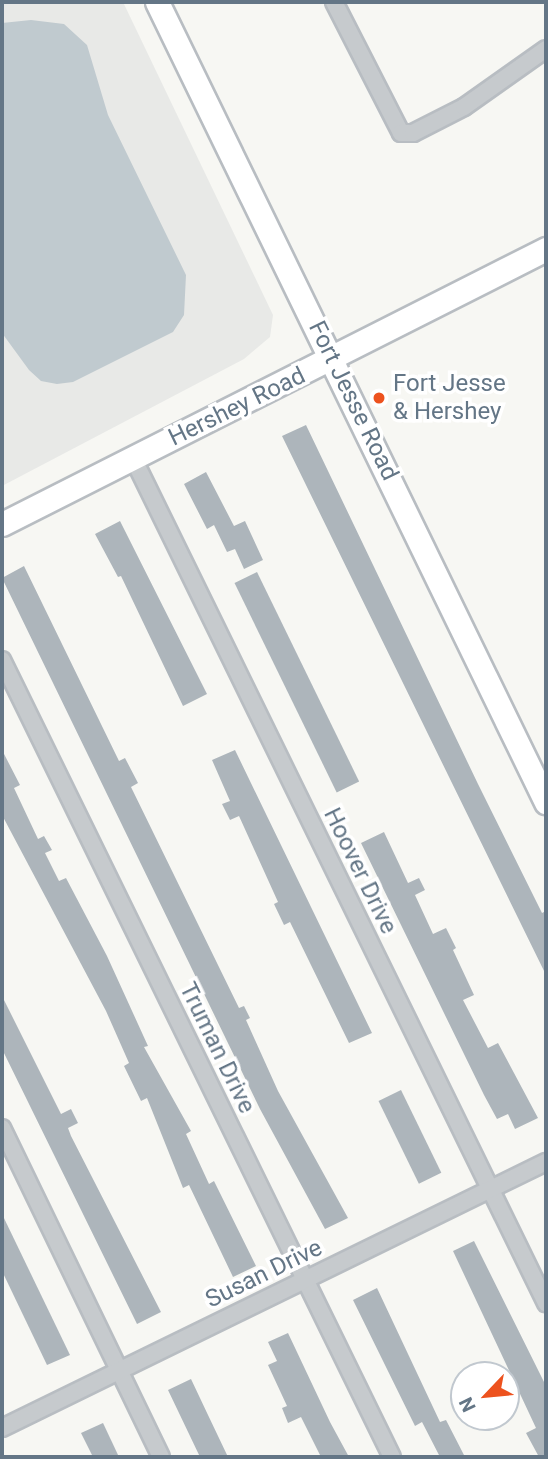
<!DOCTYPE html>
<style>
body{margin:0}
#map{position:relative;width:548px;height:1459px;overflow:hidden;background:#f7f7f3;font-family:Roboto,sans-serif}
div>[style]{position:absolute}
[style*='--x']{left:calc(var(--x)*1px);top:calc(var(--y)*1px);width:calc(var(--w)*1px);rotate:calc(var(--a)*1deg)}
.built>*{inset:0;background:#e8e9e7}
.water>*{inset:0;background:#c0cacf}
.building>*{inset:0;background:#adb5bb;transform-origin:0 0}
.roads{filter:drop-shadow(2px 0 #b8bdc2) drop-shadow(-2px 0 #b8bdc2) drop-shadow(0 2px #b8bdc2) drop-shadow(0 -2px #b8bdc2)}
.minor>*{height:16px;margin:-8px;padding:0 8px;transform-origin:8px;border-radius:8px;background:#c6cacd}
.secondary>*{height:23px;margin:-11.5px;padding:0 11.5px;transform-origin:11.5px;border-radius:11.5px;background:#fff}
.dots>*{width:19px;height:19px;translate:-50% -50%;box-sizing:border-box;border:4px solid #fff;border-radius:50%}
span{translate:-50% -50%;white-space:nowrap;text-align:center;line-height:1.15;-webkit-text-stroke:7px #fff;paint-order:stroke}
.poi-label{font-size:24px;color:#647686}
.left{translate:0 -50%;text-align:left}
.street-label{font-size:24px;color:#647686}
.frame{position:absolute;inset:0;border:4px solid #647686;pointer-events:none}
.north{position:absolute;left:450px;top:1361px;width:70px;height:70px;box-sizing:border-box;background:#fff;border:2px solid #c1c8cf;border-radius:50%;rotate:244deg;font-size:19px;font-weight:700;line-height:28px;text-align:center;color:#647686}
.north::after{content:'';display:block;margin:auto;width:24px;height:32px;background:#ed521e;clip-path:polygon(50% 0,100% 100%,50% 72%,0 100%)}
</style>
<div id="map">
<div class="built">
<i style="clip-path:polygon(2px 2px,123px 2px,273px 315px,270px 337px,244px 359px,2px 486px)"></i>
</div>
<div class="water">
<i style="clip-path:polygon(31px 20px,64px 24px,87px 45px,108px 115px,186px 275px,184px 315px,173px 332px,73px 382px,57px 384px,41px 381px,29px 370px,2px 333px,2px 23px)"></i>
</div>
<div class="building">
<i style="clip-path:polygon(306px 425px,478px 784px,542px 913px,546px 911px,546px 975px,282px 436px)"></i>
<i style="clip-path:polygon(206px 472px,234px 526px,245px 521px,263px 560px,244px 569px,235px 549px,227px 552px,214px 525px,207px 529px,184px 484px)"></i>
<i style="clip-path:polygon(120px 521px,207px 694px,183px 706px,121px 576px,118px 577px,95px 534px)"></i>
<i style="clip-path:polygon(24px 566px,119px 761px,125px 758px,138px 783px,131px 787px,239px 1008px,244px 1006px,250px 1018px,246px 1020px,278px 1091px,348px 1218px,325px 1229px,260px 1109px,2px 578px)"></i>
<i style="left:257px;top:572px;width:233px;height:25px;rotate:64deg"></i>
<i style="clip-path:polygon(2px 750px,20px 785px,14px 788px,38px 839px,44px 836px,52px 850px,45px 853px,59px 881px,66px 878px,107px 956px,148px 1046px,144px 1047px,191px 1131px,186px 1134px,209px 1184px,214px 1181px,256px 1266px,233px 1277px,189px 1185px,183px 1188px,147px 1098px,141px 1101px,124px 1066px,129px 1063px,106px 1011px,2px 815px)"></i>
<i style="clip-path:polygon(235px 750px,372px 1033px,349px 1043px,290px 922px,284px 925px,274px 904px,278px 902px,239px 816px,230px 820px,222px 804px,230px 801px,212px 760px)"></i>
<i style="clip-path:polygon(384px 832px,408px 883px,419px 878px,425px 890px,415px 895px,433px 934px,446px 928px,456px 948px,453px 950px,474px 995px,463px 1000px,488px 1048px,498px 1043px,538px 1118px,515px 1129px,508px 1114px,497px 1119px,484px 1095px,361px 843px)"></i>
<i style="clip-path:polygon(2px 996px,61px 1114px,71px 1109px,78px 1123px,68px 1128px,71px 1136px,161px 1312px,137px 1324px,2px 1049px)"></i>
<i style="left:401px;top:1090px;width:92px;height:25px;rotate:64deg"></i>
<i style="clip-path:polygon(2px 1214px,70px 1355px,47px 1365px,2px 1271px)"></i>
<i style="clip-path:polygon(474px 1241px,546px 1386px,546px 1457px,539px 1457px,526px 1433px,536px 1428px,453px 1251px)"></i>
<i style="clip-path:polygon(377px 1288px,440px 1422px,446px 1420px,465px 1457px,440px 1457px,422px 1422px,415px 1426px,353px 1300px)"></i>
<i style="clip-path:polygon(288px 1333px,330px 1422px,349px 1457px,321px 1457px,301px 1417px,288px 1423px,282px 1408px,287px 1406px,268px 1365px,277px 1361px,268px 1342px)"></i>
<i style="clip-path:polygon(191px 1379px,208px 1415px,228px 1457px,200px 1457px,168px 1390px)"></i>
<i style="clip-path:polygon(103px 1423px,119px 1457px,93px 1457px,81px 1433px)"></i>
</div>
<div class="roads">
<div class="minor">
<i style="--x:334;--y:2;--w:147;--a:62.9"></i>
<i style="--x:401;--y:133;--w:12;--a:0"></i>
<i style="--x:413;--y:133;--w:57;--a:-27"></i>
<i style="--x:464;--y:107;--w:100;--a:-35.3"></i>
<i style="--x:133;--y:458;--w:941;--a:63.95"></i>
<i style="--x:2;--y:660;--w:887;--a:63.93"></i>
<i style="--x:2;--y:1128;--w:365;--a:64.2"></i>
<i style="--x:2;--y:1428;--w:606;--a:-26.06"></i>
</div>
<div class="secondary">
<i style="--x:157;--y:2;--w:890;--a:64.07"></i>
<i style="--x:2;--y:524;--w:610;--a:-26.82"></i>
</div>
</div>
<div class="dots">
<i style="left:379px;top:398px;background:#ed521e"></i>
</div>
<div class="poi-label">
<span class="left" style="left:393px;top:398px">Fort Jesse<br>&amp; Hershey</span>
</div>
<div class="street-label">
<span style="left:353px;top:401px;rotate:64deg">Fort Jesse Road</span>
<span style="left:237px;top:407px;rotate:-26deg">Hershey Road</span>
<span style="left:360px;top:871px;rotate:64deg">Hoover Drive</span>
<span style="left:217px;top:1048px;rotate:64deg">Truman Drive</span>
<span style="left:264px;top:1274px;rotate:-26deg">Susan Drive</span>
</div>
<div class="frame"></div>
<div class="north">N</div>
</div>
